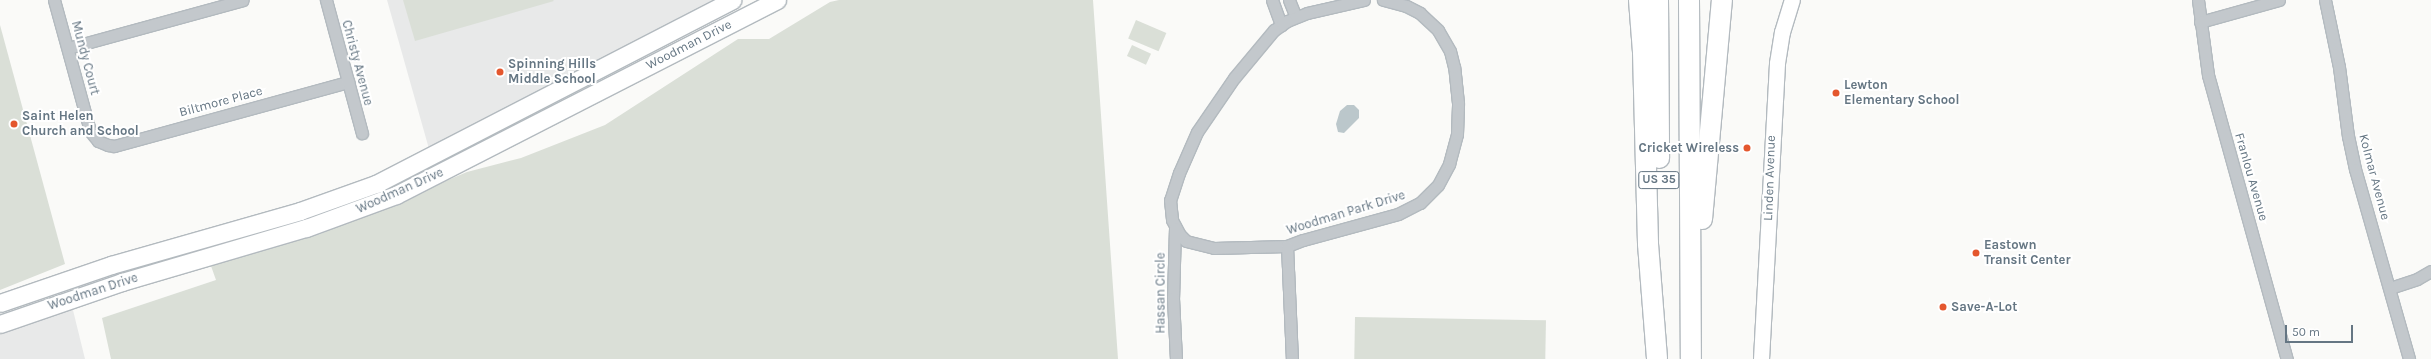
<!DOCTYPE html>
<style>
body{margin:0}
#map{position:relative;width:2431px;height:359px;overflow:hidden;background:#fafaf8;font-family:Karla,sans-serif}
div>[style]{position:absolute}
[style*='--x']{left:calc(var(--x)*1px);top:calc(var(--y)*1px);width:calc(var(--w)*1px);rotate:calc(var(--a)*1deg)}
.built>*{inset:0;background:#e8e9e9}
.green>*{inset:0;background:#dadfd7;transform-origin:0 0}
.water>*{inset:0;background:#bbc7cb}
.roads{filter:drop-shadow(1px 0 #b3babf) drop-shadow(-1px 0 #b3babf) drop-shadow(0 1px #b3babf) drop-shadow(0 -1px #b3babf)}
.minor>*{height:11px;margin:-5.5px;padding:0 5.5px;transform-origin:5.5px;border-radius:5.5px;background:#c3c8cc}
.secondary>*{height:15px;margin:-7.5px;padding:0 7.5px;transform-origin:7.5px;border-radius:7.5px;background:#fff}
.primary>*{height:17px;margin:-8.5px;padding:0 8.5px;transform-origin:8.5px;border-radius:8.5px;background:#fff}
.motorway>*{height:20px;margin:-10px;padding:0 10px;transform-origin:10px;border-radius:10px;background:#fff}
.dots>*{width:11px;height:11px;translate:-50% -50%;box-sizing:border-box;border:2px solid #fff;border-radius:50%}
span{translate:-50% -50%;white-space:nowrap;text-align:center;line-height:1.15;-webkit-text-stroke:4px #fff;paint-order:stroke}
.shield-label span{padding:1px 3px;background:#fff;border:1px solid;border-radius:3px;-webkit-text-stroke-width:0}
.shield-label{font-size:12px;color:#657683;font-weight:700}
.street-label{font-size:13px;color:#657683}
.poi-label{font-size:13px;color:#657683;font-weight:700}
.left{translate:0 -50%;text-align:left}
.right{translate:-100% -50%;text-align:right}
.scale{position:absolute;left:2285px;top:325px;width:68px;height:18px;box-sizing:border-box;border:2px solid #657683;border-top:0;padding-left:5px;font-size:12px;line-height:14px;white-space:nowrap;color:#657683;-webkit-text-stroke:3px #fff;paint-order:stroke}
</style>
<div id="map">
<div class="built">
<i style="clip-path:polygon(387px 0,732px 0,431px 156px)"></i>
<i style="clip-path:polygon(70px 298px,85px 359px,0 359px,0 326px)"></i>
</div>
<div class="green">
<i style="clip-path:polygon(403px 0,553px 0,554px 1px,415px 41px)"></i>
<i style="clip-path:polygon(839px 0,1093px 0,1118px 359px,111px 359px,102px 318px,216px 280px,211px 266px,320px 234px,467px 172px,521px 158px,605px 125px,738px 39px,769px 39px,830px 2px)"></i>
<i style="left:1136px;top:20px;width:33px;height:20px;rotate:23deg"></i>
<i style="clip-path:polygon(0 25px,65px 264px,0 290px)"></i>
<i style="left:1132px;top:45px;width:21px;height:12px;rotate:25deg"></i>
<i style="left:1355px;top:317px;width:191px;height:42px;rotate:1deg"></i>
</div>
<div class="water">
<i style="clip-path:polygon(1347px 105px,1354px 105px,1359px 110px,1359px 118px,1344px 133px,1338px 132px,1336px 124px,1340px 111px)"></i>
</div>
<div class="roads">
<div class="minor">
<i style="--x:54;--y:0;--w:136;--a:74.6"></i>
<i style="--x:90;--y:131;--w:13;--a:51"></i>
<i style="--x:98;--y:141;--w:11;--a:22"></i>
<i style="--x:108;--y:145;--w:6;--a:9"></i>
<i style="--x:114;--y:146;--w:243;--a:-15.3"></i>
<i style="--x:326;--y:0;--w:138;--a:74.9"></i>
<i style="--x:1272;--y:0;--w:27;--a:70"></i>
<i style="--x:1289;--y:0;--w:18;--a:68"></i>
<i style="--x:1364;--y:0;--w:58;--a:167.2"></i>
<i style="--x:1307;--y:13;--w:22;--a:158"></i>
<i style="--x:1287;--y:21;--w:16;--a:145"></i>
<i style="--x:1274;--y:30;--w:62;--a:129.8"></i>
<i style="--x:1234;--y:78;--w:65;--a:124.4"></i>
<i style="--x:1197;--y:132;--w:45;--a:113.7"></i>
<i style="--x:1179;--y:173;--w:28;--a:108"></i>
<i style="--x:1170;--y:200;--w:20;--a:84"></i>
<i style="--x:1172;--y:220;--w:17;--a:62"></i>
<i style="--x:1180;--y:235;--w:8;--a:45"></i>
<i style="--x:1186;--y:241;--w:29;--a:14"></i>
<i style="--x:1214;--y:248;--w:73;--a:-1.6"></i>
<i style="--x:1287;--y:246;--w:17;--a:-21"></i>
<i style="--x:1303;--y:240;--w:98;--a:-15.3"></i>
<i style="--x:1398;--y:214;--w:25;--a:-27"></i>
<i style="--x:1420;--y:203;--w:25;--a:-45"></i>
<i style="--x:1438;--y:185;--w:24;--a:-62"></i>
<i style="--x:1449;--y:164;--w:31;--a:-75"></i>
<i style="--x:1457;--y:134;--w:31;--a:-88"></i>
<i style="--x:1458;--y:103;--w:36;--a:-96"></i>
<i style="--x:1454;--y:67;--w:16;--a:-104"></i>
<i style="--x:1450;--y:51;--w:24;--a:-120"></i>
<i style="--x:1438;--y:30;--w:25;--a:-137"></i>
<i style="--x:1420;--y:13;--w:16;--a:-153"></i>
<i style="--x:1406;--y:6;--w:24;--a:-165"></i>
<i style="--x:2198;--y:0;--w:76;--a:82.4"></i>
<i style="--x:2208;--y:75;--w:295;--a:74.5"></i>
<i style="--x:2325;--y:0;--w:68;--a:78.2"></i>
<i style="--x:2339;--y:67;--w:70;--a:82.6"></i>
<i style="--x:2348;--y:136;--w:34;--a:78"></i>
<i style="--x:2355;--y:169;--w:198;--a:74.1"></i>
<i style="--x:2200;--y:22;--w:82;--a:-15.6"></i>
<i style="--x:68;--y:48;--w:181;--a:-15.3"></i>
<i style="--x:1175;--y:228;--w:70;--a:91.6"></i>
<i style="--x:1173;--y:298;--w:61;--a:87.2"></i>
<i style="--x:1287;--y:246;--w:113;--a:87.5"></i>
<i style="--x:2390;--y:288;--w:28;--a:-18"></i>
<i style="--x:2417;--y:279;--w:16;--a:-30"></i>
</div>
<div class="secondary">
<i style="--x:1761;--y:359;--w:296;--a:-86.9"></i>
<i style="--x:1777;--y:63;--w:31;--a:-81"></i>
<i style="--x:1782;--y:32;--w:34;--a:-73"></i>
</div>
<div class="primary">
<i style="--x:0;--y:303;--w:117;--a:-18.9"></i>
<i style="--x:111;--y:265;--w:197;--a:-15.9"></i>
<i style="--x:300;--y:211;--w:81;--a:-19.6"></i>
<i style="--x:376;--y:184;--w:401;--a:-27.3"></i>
<i style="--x:0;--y:324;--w:129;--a:-19"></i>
<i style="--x:122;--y:282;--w:192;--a:-16.4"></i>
<i style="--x:306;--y:228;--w:96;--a:-20.1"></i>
<i style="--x:396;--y:195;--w:428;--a:-27.1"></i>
</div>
<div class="motorway">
<i style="--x:1639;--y:0;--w:52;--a:85.6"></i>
<i style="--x:1643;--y:52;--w:192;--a:88.5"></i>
<i style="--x:1648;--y:244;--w:115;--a:85.5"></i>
<i style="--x:1658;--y:0;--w:158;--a:89.6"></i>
<i style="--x:1689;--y:0;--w:359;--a:89.7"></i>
<i style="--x:1702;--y:219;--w:220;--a:-84.8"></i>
</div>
</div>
<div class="dots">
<i style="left:500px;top:72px;background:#e4572e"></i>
<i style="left:1836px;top:93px;background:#e4572e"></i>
<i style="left:14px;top:124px;background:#e4572e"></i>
<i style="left:1747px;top:148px;background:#e4572e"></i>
<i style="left:1976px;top:253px;background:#e4572e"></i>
<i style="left:1943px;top:307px;background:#e4572e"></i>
</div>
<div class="shield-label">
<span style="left:1659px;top:180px">US 35</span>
</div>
<div class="street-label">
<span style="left:689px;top:45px;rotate:-27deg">Woodman Drive</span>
<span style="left:85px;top:58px;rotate:75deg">Mundy Court</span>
<span style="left:357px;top:63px;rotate:75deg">Christy Avenue</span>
<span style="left:221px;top:102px;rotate:-15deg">Biltmore Place</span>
<span style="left:2251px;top:177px;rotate:74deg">Franlou Avenue</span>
<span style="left:2374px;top:177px;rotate:75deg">Kolmar Avenue</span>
<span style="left:1770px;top:178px;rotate:-88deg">Linden Avenue</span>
<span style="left:400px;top:191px;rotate:-24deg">Woodman Drive</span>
<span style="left:1346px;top:213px;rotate:-17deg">Woodman Park Drive</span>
<span style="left:93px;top:292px;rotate:-18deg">Woodman Drive</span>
<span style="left:1161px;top:293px;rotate:-90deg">Hassan Circle</span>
</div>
<div class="poi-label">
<span class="left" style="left:508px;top:72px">Spinning Hills<br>Middle School</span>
<span class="left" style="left:1844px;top:93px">Lewton<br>Elementary School</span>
<span class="left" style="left:22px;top:124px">Saint Helen<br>Church and School</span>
<span class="right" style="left:1739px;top:148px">Cricket Wireless</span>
<span class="left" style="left:1984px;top:253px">Eastown<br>Transit Center</span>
<span class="left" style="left:1951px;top:307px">Save-A-Lot</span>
</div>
<div class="scale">50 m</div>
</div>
